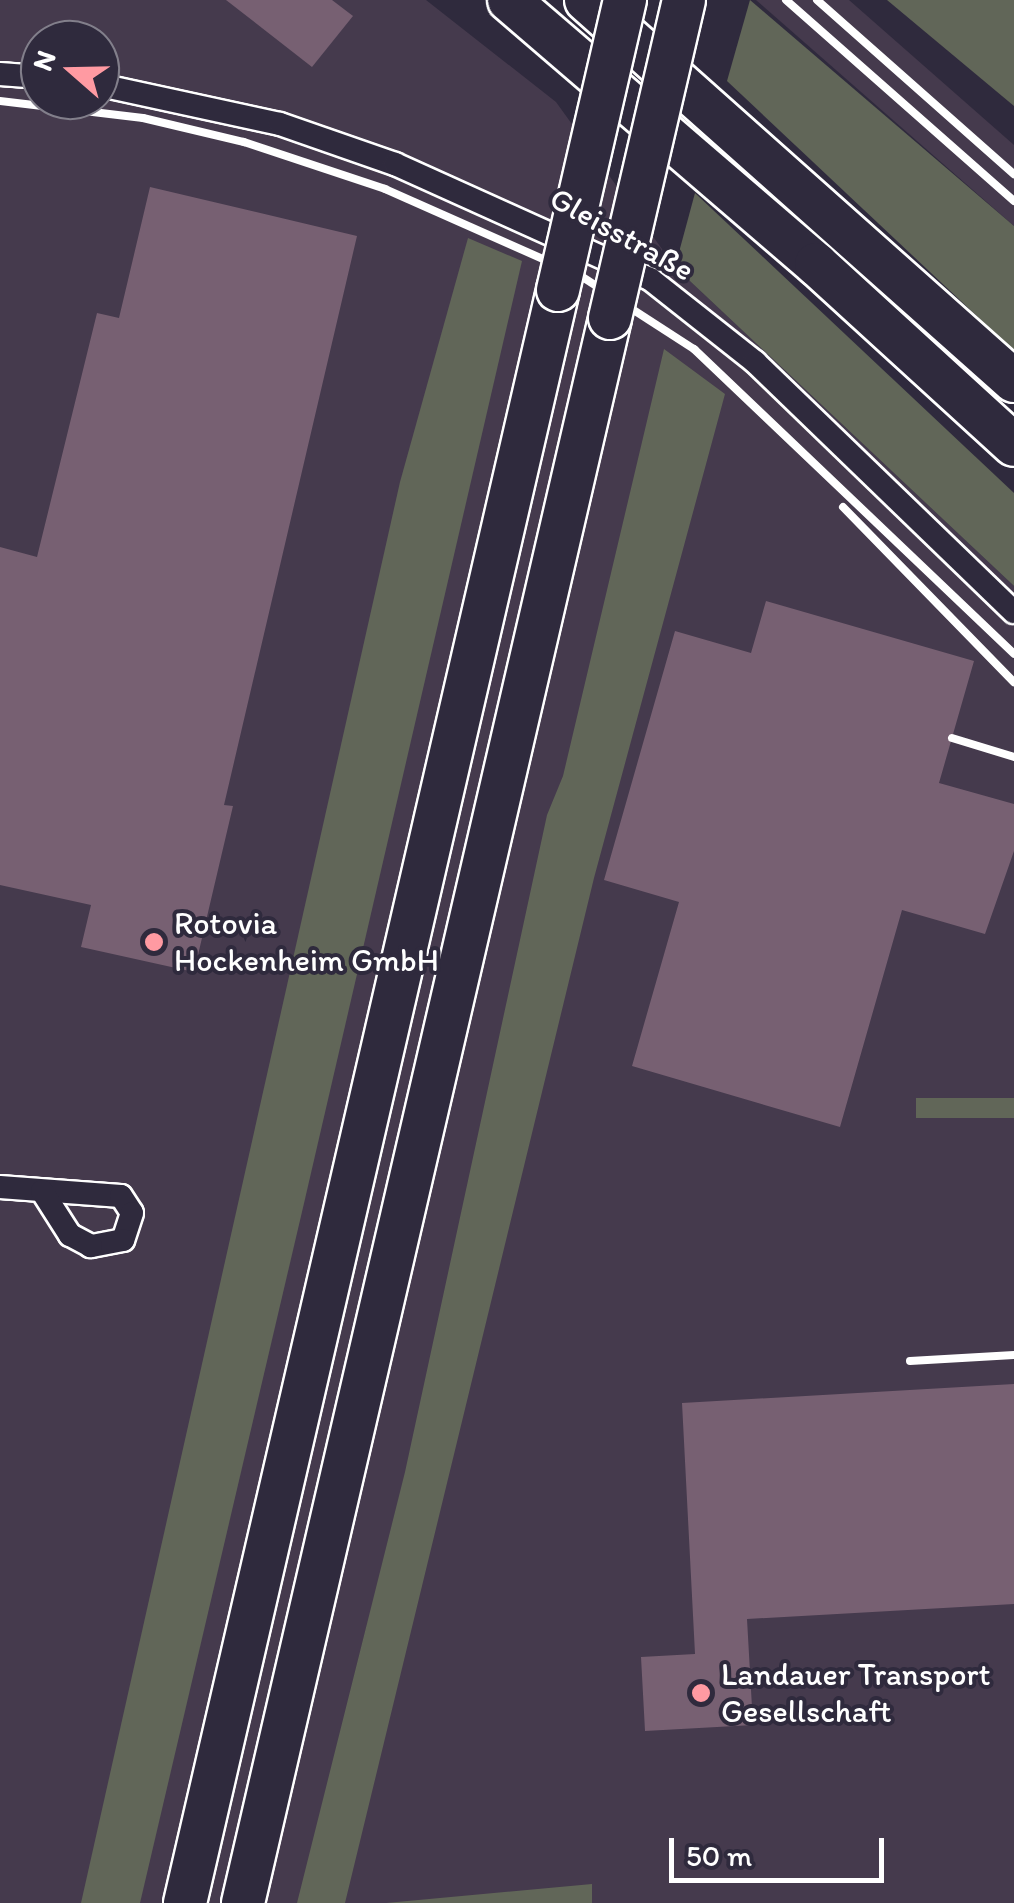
<!DOCTYPE html>
<meta charset="utf-8">
<style>
body{margin:0}
#map{position:relative;width:1014px;height:1903px;overflow:hidden;background:#2f2a3d;font-family:Itim,sans-serif}
div>[style]{position:absolute}
[style*='--x']{left:calc(var(--x)*1px);top:calc(var(--y)*1px);width:calc(var(--w)*1px);rotate:calc(var(--a)*1deg)}
.built>*{inset:0;background:#453a4d}
.green>*{inset:0;background:#616658;transform-origin:0 0}
.building>*{inset:0;background:#776072}
.roads{filter:drop-shadow(2px 0 #fff) drop-shadow(-2px 0 #fff) drop-shadow(0 2px #fff) drop-shadow(0 -2px #fff)}
.street>*{height:22px;margin:-11px;padding:0 11px;transform-origin:11px;border-radius:11px;background:#2f2a3d}
.highway>*{height:42px;margin:-21px;padding:0 21px;transform-origin:21px;border-radius:21px;background:#2f2a3d}
.rail>*{height:8px;margin:-4px;padding:0 4px;transform-origin:4px;border-radius:4px;background:#fff}
.bridges{filter:drop-shadow(2px 0 #fff) drop-shadow(-2px 0 #fff) drop-shadow(0 2px #fff) drop-shadow(0 -2px #fff)}
.highway-bridge>*{height:42px;margin:-21px;padding:0 21px;transform-origin:21px;border-radius:21px;background:#2f2a3d}
.dots>*{width:28px;height:28px;translate:-50% -50%;box-sizing:border-box;border:5px solid #2f2a3d;border-radius:50%}
span{translate:-50% -50%;white-space:nowrap;text-align:center;line-height:1.15;-webkit-text-stroke:8px #2f2a3d;paint-order:stroke}
.street-label{font-size:32px;color:#fff}
.poi-label{font-size:32px;color:#fff}
.left{translate:0 -50%;text-align:left}
.north{position:absolute;left:20px;top:20px;width:100px;height:100px;box-sizing:border-box;background:#2f2a3d;border:2px solid #827f8b;border-radius:50%;rotate:290deg;font-size:28px;font-weight:700;line-height:40px;text-align:center;color:#fff}
.north::after{content:'';display:block;margin:auto;width:35px;height:45px;background:#ff9aa2;clip-path:polygon(50% 0,100% 100%,50% 72%,0 100%)}
.scale{position:absolute;left:669px;top:1838px;width:215px;height:45px;box-sizing:border-box;border:5px solid #fff;border-top:0;padding-left:12px;font-size:30px;line-height:35px;white-space:nowrap;color:#fff;-webkit-text-stroke:8px #2f2a3d;paint-order:stroke}
</style>
<div id="map">
<div class="built">
<i style="clip-path:polygon(evenodd,0 0,426px 0,556px 102px,675px 267px,1014px 586px,1014px 1903px,0 1903px,0 0,40px 40px,100px 40px,100px 100px,40px 100px,40px 40px)"></i>
<i style="clip-path:polygon(756px 0,849px 0,1014px 145px,1014px 226px)"></i>
</div>
<div class="green">
<i style="clip-path:polygon(750px 0,1014px 226px,1014px 351px,727px 81px)"></i>
<i style="clip-path:polygon(887px 0,1014px 0,1014px 106px)"></i>
<i style="clip-path:polygon(695px 193px,1014px 493px,1014px 586px,675px 267px)"></i>
<i style="clip-path:polygon(468px 238px,522px 261px,305px 1199px,140px 1903px,81px 1903px,400px 482px)"></i>
<i style="clip-path:polygon(664px 349px,725px 394px,594px 878px,345px 1903px,297px 1903px,405px 1472px,547px 815px,563px 776px)"></i>
<i style="left:1014px;top:1098px;width:20px;height:98px;rotate:90deg"></i>
<i style="clip-path:polygon(592px 1884px,592px 1903px,386px 1903px)"></i>
</div>
<div class="building">
<i style="clip-path:polygon(226px 0,332px 0,353px 16px,312px 67px)"></i>
<i style="clip-path:polygon(150px 187px,357px 236px,224px 805px,233px 806px,194px 972px,81px 947px,91px 905px,0 885px,0 547px,37px 557px,97px 313px,119px 318px)"></i>
<i style="clip-path:polygon(766px 601px,974px 661px,939px 783px,1014px 804px,1014px 851px,985px 934px,902px 910px,840px 1127px,632px 1066px,679px 902px,604px 880px,675px 631px,751px 653px)"></i>
<i style="clip-path:polygon(1014px 1384px,1014px 1604px,747px 1619px,753px 1725px,645px 1731px,641px 1657px,695px 1654px,682px 1403px)"></i>
</div>
<div class="roads">
<div class="street">
<i style="--x:0;--y:74;--w:40;--a:4.3"></i>
<i style="--x:100;--y:85;--w:184;--a:12.2"></i>
<i style="--x:280;--y:124;--w:122;--a:19.2"></i>
<i style="--x:395;--y:164;--w:280;--a:24.3"></i>
<i style="--x:650;--y:279;--w:134;--a:38.3"></i>
<i style="--x:755;--y:362;--w:360;--a:44"></i>
<i style="--x:0;--y:1187;--w:121;--a:4.3"></i>
<i style="--x:121;--y:1196;--w:20;--a:57"></i>
<i style="--x:132;--y:1213;--w:28;--a:108"></i>
<i style="--x:123;--y:1240;--w:33;--a:169"></i>
<i style="--x:91;--y:1246;--w:24;--a:-152"></i>
<i style="--x:70;--y:1235;--w:52;--a:-122.5"></i>
</div>
<div class="highway">
<i style="--x:509;--y:0;--w:405;--a:40.7"></i>
<i style="--x:816;--y:264;--w:268;--a:42.4"></i>
<i style="--x:586;--y:0;--w:573;--a:41.68"></i>
<i style="--x:185;--y:1903;--w:1656;--a:-76.98"></i>
<i style="--x:243;--y:1903;--w:1627;--a:-76.96"></i>
</div>
</div>
<div class="rail">
<i style="--x:786;--y:0;--w:304;--a:41.4"></i>
<i style="--x:817;--y:0;--w:263;--a:41.5"></i>
<i style="--x:0;--y:101;--w:144;--a:6.8"></i>
<i style="--x:143;--y:118;--w:104;--a:13.4"></i>
<i style="--x:244;--y:142;--w:149;--a:18.4"></i>
<i style="--x:385;--y:189;--w:214;--a:23.9"></i>
<i style="--x:581;--y:276;--w:135;--a:32.9"></i>
<i style="--x:694;--y:349;--w:442;--a:43.6"></i>
<i style="--x:843;--y:507;--w:245;--a:45.7"></i>
<i style="--x:952;--y:738;--w:65;--a:17"></i>
<i style="--x:910;--y:1361;--w:104;--a:-3.3"></i>
</div>
<div class="bridges">
<div class="highway-bridge">
<i style="--x:558;--y:290;--w:298;--a:-77"></i>
<i style="--x:610;--y:318;--w:326;--a:-76.9"></i>
</div>
</div>
<div class="dots">
<i style="left:154px;top:942px;background:#ff9aa2"></i>
<i style="left:701px;top:1693px;background:#ff9aa2"></i>
</div>
<div class="street-label">
<span style="left:622px;top:234px;rotate:29deg">Gleisstraße</span>
</div>
<div class="poi-label">
<span class="left" style="left:174px;top:942px">Rotovia<br>Hockenheim GmbH</span>
<span class="left" style="left:721px;top:1693px">Landauer Transport<br>Gesellschaft</span>
</div>
<div class="north">N</div>
<div class="scale">50 m</div>
</div>
